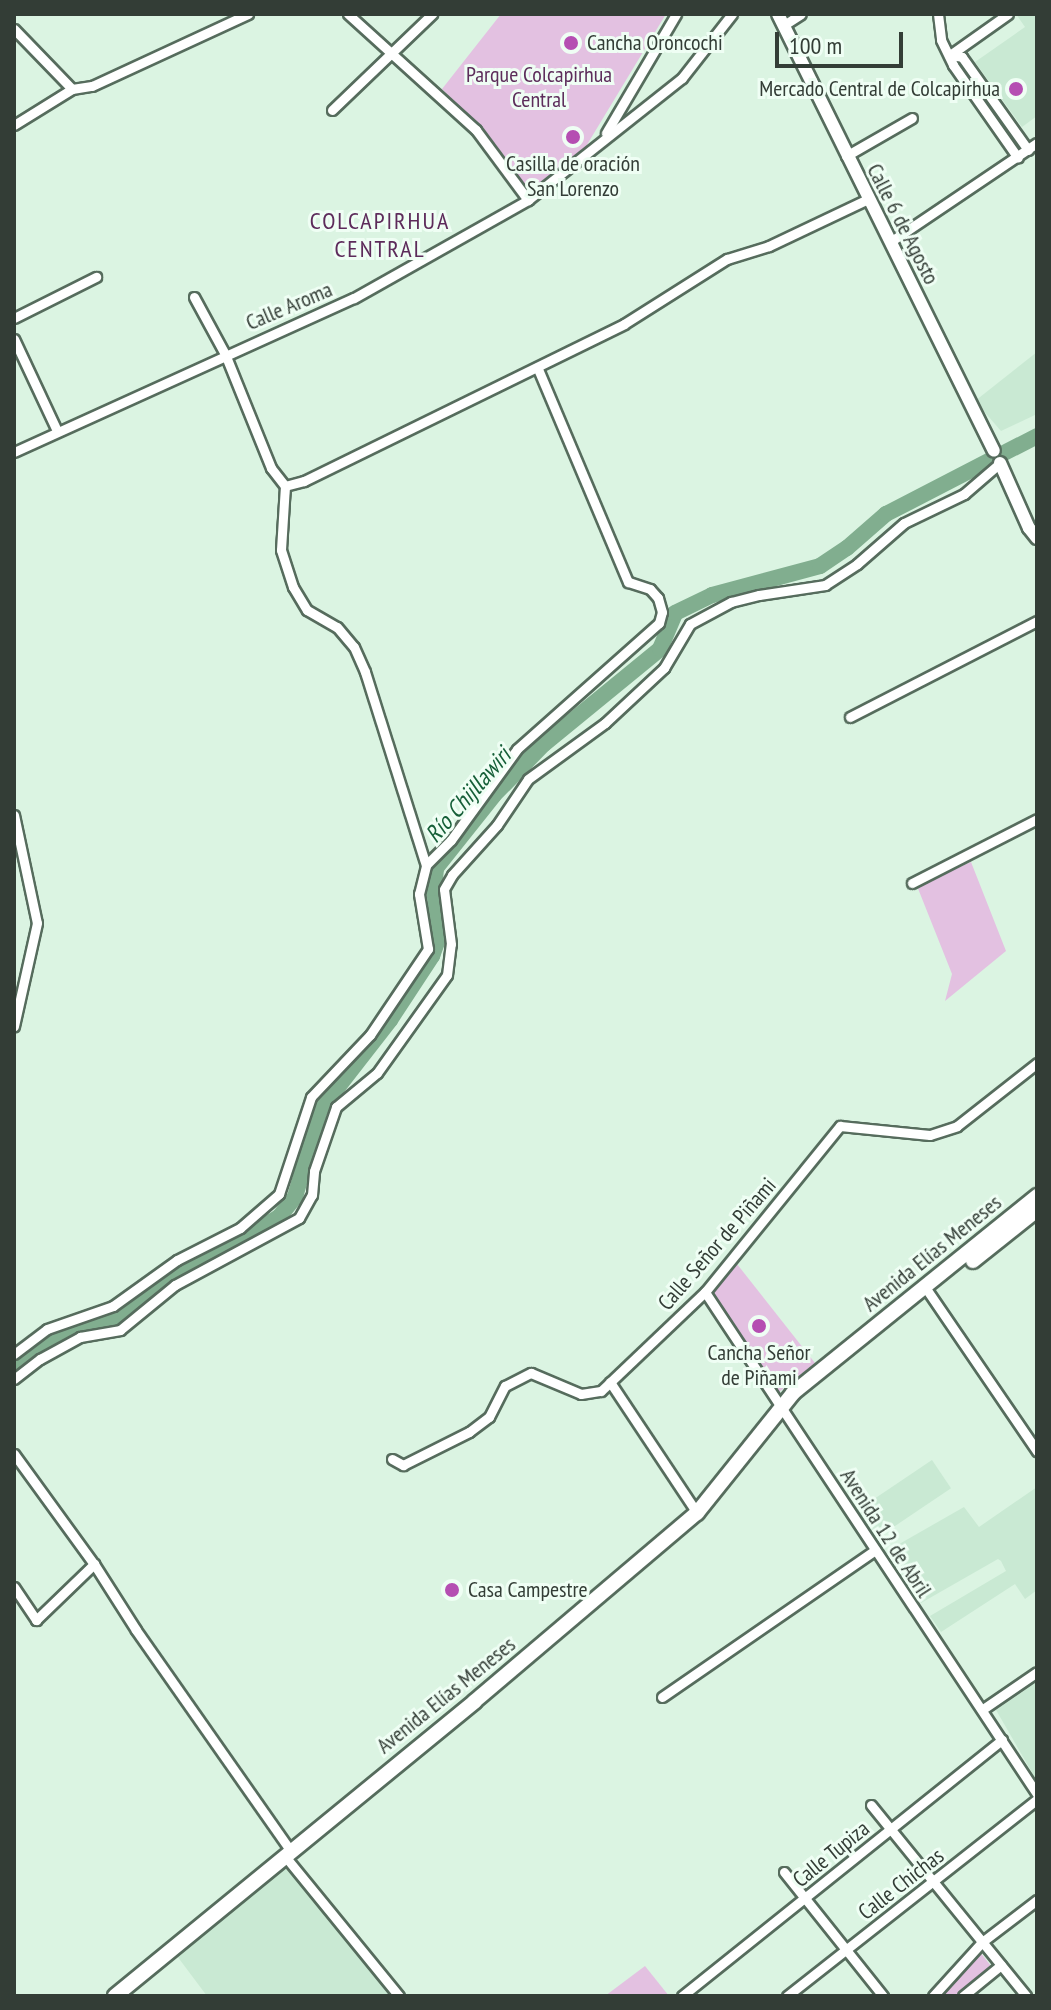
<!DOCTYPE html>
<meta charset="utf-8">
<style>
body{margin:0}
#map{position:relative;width:1051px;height:2010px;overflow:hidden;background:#dbf4e2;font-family:"PT Sans Narrow",sans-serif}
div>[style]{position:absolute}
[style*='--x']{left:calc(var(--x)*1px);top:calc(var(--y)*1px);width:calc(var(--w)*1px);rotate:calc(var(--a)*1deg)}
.built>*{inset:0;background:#c9e9d3;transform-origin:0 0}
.green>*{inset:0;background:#e3c1e1}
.river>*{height:16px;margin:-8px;padding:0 8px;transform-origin:8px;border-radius:8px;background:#81ae8f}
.roads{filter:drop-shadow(2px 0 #566c5d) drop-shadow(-2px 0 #566c5d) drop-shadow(0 2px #566c5d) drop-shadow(0 -2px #566c5d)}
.minor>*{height:9px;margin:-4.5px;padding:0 4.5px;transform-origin:4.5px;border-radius:4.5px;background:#fff}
.secondary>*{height:12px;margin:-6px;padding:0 6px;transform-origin:6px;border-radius:6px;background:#fff}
.primary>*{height:14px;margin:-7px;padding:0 7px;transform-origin:7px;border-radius:7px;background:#fff}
.dots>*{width:22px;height:22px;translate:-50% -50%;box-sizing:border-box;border:4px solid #effef4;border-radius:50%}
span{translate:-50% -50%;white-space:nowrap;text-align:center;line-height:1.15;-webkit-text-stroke:6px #effef4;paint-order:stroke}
.poi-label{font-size:22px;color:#333d36}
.left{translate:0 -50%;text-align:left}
.right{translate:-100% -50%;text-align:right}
.park-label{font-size:22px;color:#5d2d5b}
.street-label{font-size:22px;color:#333d36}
.neighbourhood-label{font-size:24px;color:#5d2b5b;letter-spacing:2px}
.water-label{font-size:24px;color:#165f38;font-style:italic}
.frame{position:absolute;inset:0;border:16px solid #333d36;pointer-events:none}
.scale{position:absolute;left:775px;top:32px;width:128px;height:36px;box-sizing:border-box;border:4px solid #333d36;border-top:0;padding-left:10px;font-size:24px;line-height:28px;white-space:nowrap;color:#333d36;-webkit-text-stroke:6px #effef4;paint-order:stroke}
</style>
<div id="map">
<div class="built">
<i style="clip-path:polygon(1016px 14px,1037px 14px,1037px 116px,1022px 127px,975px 62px,1025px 27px)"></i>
<i style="clip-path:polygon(1037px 352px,1037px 414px,1001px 431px,975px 401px)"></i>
<i style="left:932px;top:1460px;width:34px;height:90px;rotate:56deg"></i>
<i style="clip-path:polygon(1037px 1487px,1037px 1590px,1025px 1599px,1015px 1584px,941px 1632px,930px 1616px,1006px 1571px,1001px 1561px,998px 1559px,921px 1603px,887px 1551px,964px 1507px,979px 1527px)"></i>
<i style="clip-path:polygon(1037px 1682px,1037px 1781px,996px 1710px)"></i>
<i style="clip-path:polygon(286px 1866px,389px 1989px,387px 1996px,207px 1996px,177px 1956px)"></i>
</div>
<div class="green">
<i style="clip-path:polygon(501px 14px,666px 14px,585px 148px,531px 189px,524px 188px,480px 127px,442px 89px)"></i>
<i style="clip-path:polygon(971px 862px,1006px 951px,945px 1001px,952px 974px,917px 886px)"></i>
<i style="clip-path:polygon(737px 1264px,815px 1363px,779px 1392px,712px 1294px)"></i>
<i style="clip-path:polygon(980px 1952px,991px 1966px,956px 1996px,940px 1996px)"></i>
<i style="clip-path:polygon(645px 1966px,669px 1996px,605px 1996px)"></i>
</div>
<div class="river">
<i style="--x:14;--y:1367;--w:56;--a:-36.3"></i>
<i style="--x:59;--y:1334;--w:57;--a:-13.3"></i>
<i style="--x:114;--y:1321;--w:90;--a:-38.7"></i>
<i style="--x:184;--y:1265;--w:53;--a:-22.2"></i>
<i style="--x:233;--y:1245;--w:54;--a:-31.3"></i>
<i style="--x:279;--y:1217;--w:26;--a:-51"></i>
<i style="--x:295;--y:1197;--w:91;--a:-74"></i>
<i style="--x:320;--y:1110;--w:114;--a:-52.1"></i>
<i style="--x:390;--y:1020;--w:77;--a:-56.7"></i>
<i style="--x:432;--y:956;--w:20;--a:-70"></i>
<i style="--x:439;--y:937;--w:49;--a:-95.8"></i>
<i style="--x:434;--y:888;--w:20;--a:-84"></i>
<i style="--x:436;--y:868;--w:93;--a:-51.5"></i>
<i style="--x:494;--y:795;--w:71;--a:-45.6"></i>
<i style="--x:544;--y:744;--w:150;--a:-39.3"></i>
<i style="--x:660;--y:649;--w:39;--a:-67"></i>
<i style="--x:675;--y:613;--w:41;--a:-25.9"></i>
<i style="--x:712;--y:595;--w:112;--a:-15"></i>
<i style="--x:820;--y:566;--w:32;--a:-34"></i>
<i style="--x:847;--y:548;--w:52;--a:-41.1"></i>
<i style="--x:886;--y:514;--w:170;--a:-27.3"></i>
</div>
<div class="roads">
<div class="minor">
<i style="--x:348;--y:14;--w:173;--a:42.2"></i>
<i style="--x:476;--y:130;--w:87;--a:53.4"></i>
<i style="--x:938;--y:14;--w:26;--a:83"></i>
<i style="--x:941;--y:40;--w:28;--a:64"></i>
<i style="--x:953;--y:65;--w:113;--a:55"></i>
<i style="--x:784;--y:25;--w:20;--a:-33"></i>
<i style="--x:14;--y:29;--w:83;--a:46"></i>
<i style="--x:950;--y:55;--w:12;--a:9"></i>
<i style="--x:962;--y:57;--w:114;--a:54.6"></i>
<i style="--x:950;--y:55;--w:71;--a:-35.3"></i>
<i style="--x:332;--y:110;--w:139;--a:-43.8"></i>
<i style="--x:14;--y:125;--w:68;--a:-31.8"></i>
<i style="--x:72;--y:89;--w:20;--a:-9"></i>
<i style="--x:92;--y:86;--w:172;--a:-24.8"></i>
<i style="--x:606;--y:133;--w:138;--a:-59.5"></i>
<i style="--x:846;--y:156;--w:76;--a:-29.9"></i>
<i style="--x:890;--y:242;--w:177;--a:-34"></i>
<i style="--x:194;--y:297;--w:65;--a:61.5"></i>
<i style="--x:225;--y:354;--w:123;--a:68"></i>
<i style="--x:271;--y:468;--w:23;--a:52"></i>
<i style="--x:285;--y:486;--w:64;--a:93.6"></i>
<i style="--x:281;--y:550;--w:39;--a:72"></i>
<i style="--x:293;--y:587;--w:27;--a:59"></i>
<i style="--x:307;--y:610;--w:34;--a:30"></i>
<i style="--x:337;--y:627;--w:26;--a:50"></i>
<i style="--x:354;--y:647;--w:27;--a:66"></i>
<i style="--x:365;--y:672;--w:202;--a:72.5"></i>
<i style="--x:14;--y:318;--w:92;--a:-26.6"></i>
<i style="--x:14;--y:339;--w:102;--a:64.9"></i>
<i style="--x:14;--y:452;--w:373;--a:-24.4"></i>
<i style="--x:354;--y:298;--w:200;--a:-29.4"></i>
<i style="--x:528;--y:200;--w:196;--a:-38.4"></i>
<i style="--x:682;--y:78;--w:81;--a:-52"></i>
<i style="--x:285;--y:486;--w:20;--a:-15"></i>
<i style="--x:304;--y:481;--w:356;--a:-26.1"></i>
<i style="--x:624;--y:324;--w:122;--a:-32.3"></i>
<i style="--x:727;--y:259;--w:44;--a:-17.2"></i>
<i style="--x:769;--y:246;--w:110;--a:-25.4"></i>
<i style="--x:850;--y:717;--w:210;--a:-27.2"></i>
<i style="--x:14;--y:815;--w:110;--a:78"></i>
<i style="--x:37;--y:923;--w:106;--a:102.6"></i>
<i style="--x:912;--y:883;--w:140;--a:-27.1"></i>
<i style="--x:925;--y:1287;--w:199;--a:55.7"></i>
<i style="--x:705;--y:1292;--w:602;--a:56.52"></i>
<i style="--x:14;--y:1354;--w:41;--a:-37.1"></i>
<i style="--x:47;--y:1329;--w:70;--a:-19.2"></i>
<i style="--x:113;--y:1306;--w:79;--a:-35.7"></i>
<i style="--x:177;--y:1260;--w:71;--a:-26.9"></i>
<i style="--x:240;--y:1228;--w:52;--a:-41.1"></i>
<i style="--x:279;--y:1194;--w:102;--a:-71.7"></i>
<i style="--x:311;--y:1097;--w:86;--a:-46.4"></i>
<i style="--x:370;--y:1035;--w:104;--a:-56"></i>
<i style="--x:428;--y:949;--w:56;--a:-99.3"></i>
<i style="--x:419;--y:894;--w:30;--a:-76"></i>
<i style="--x:426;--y:865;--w:35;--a:-45"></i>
<i style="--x:451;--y:840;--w:112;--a:-54"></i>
<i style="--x:517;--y:749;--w:190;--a:-41.6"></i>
<i style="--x:659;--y:623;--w:11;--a:-75"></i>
<i style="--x:662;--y:612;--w:15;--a:-106"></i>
<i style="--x:658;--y:598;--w:12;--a:-132"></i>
<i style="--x:650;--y:589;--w:23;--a:-162"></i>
<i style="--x:628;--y:582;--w:233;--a:-112.9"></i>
<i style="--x:14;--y:1379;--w:33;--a:-38"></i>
<i style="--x:40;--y:1359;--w:46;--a:-28.8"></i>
<i style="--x:80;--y:1337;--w:41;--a:-9.9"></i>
<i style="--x:120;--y:1330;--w:71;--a:-39.3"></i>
<i style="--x:175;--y:1285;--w:141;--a:-28.4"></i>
<i style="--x:299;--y:1218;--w:26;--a:-61"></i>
<i style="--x:312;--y:1195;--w:24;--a:-85"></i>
<i style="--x:314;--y:1171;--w:68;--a:-71"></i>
<i style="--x:336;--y:1107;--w:53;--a:-39.7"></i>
<i style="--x:377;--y:1073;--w:120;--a:-54.5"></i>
<i style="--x:447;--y:975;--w:31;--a:-83"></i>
<i style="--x:451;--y:944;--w:55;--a:-97.3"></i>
<i style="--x:444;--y:889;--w:16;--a:-60"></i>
<i style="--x:452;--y:875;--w:67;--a:-48"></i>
<i style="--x:497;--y:825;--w:55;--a:-56"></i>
<i style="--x:528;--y:779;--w:95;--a:-36"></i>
<i style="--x:605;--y:723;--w:81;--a:-43"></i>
<i style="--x:664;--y:668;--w:51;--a:-59.4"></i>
<i style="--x:690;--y:624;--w:47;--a:-28.2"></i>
<i style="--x:731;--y:602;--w:29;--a:-14"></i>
<i style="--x:759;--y:595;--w:67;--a:-8.6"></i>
<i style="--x:825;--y:585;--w:38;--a:-33"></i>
<i style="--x:857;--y:564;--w:62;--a:-41.1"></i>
<i style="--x:904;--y:523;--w:67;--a:-25.8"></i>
<i style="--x:964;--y:494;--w:48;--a:-40.7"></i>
<i style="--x:610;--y:1382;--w:157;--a:56.4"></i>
<i style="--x:14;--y:1454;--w:136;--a:54"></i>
<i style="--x:94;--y:1564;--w:78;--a:57.5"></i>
<i style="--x:136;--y:1630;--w:269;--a:55"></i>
<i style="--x:392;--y:1459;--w:13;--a:29"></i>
<i style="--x:403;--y:1465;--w:74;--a:-26.6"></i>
<i style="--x:469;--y:1432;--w:25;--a:-37"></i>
<i style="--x:489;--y:1417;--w:35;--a:-63"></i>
<i style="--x:505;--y:1386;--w:29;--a:-27"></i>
<i style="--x:531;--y:1373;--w:54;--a:22.8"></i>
<i style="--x:581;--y:1394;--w:20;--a:-9"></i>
<i style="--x:601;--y:1391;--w:144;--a:-43.6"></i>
<i style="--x:705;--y:1292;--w:214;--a:-50.9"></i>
<i style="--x:840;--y:1126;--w:90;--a:5.7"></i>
<i style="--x:930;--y:1135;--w:28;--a:-18"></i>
<i style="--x:957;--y:1126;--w:102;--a:-38.2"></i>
<i style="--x:14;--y:1587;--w:40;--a:56"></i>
<i style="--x:36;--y:1620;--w:81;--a:-44"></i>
<i style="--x:662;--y:1697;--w:259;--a:-34.6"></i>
<i style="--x:983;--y:1709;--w:65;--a:-34.4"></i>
<i style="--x:871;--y:1805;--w:246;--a:50.9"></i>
<i style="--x:284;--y:1855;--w:182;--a:50.8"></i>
<i style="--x:784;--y:1872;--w:159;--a:51.4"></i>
<i style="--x:682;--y:1996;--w:410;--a:-38.7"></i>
<i style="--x:787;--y:1996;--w:318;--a:-38.2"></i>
<i style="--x:933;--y:1996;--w:73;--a:-47.8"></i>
<i style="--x:982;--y:1942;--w:69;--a:-37.4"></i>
<i style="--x:963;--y:1996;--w:49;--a:-39.2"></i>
</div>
<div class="secondary">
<i style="--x:778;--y:14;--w:487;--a:63.7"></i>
<i style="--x:1000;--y:463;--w:71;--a:66"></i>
<i style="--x:1029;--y:528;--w:13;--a:51"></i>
</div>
<div class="primary">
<i style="--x:973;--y:1261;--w:82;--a:-38.6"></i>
<i style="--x:115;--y:1996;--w:465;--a:-39.3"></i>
<i style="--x:475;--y:1701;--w:291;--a:-40.3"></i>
<i style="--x:697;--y:1513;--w:154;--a:-51.3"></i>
<i style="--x:793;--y:1393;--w:314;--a:-38.9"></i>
</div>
</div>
<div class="dots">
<i style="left:571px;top:43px;background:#b54eb2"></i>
<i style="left:1016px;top:89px;background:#b54eb2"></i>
<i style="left:573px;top:137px;background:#b54eb2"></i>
<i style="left:759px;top:1326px;background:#b54eb2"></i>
<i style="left:452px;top:1590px;background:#b54eb2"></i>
</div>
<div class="poi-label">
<span class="left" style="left:587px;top:43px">Cancha Oroncochi</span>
<span class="right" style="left:1000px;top:89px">Mercado Central de Colcapirhua</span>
<span style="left:573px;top:176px">Casilla de oración<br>San Lorenzo</span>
<span style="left:759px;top:1365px">Cancha Señor<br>de Piñami</span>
<span class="left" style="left:468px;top:1590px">Casa Campestre</span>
</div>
<div class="park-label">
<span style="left:539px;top:87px">Parque Colcapirhua<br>Central</span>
</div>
<div class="street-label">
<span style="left:903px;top:224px;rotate:63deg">Calle 6 de Agosto</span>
<span style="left:289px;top:306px;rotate:-23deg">Calle Aroma</span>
<span style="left:717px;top:1244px;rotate:-49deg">Calle Señor de Piñami</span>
<span style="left:932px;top:1253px;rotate:-39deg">Avenida Elías Meneses</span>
<span style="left:886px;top:1533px;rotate:57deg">Avenida 12 de Abril</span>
<span style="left:446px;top:1695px;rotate:-39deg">Avenida Elías Meneses</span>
<span style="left:831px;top:1854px;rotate:-39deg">Calle Tupiza</span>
<span style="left:901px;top:1884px;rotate:-38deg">Calle Chichas</span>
</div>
<div class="neighbourhood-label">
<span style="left:380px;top:235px">COLCAPIRHUA<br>CENTRAL</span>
</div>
<div class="water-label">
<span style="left:468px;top:795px;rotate:-49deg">Río Chijllawiri</span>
</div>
<div class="frame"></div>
<div class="scale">100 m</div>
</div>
